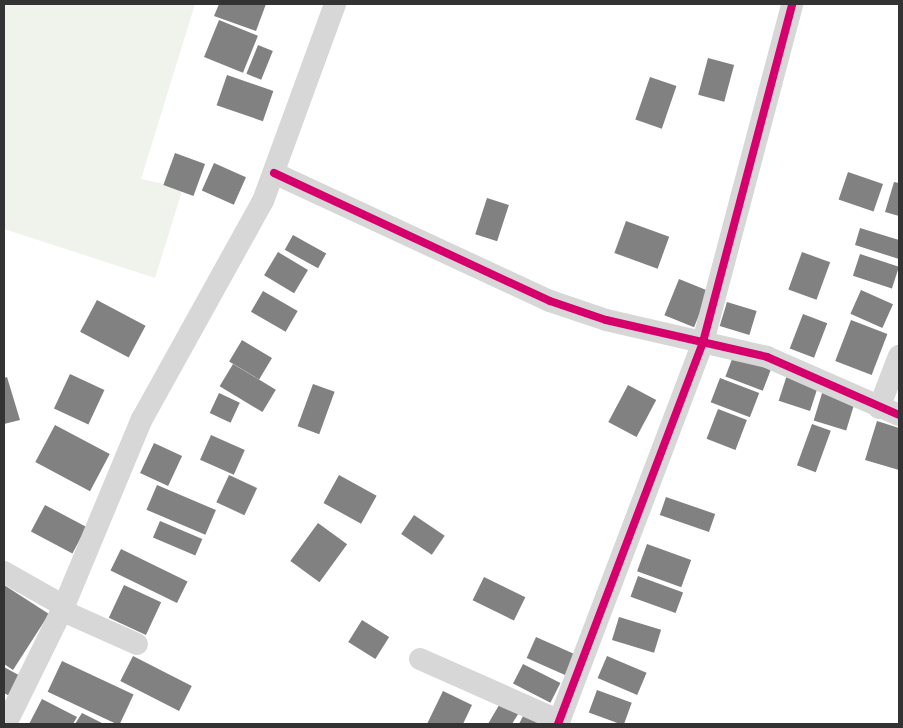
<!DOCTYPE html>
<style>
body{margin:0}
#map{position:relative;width:903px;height:728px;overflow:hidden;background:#fff;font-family:"Source Sans 3",sans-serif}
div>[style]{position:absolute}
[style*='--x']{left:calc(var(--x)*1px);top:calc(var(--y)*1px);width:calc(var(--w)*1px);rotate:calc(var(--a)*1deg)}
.green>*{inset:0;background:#f0f3ec}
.building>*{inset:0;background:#818181;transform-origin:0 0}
.minor>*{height:22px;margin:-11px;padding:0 11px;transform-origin:11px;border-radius:11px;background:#d7d7d7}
.cycleway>*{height:8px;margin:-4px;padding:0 4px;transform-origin:4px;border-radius:4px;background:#d6006c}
span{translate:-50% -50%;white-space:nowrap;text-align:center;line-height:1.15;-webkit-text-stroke:5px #fff;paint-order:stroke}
.frame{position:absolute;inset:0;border:5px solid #333;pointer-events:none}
</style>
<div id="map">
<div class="green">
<i style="clip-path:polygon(4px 4px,195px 4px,141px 179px,183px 188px,155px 278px,4px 229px)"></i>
</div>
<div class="building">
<i style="clip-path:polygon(219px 4px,266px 4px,256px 31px,214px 16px)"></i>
<i style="left:219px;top:20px;width:42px;height:40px;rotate:22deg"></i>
<i style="left:258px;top:45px;width:16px;height:31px;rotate:22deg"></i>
<i style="left:708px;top:58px;width:27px;height:38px;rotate:15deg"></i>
<i style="left:227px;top:75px;width:49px;height:32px;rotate:19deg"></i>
<i style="left:650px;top:77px;width:28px;height:45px;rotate:19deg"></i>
<i style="left:175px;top:153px;width:32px;height:34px;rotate:20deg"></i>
<i style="left:214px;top:163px;width:35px;height:30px;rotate:24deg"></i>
<i style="left:848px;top:172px;width:37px;height:29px;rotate:19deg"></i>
<i style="clip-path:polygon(894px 182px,899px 183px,899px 216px,885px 212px)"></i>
<i style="left:487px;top:198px;width:23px;height:38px;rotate:18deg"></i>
<i style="left:626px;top:221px;width:46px;height:34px;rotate:20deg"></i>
<i style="clip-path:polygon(860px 228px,899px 240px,899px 259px,855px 245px)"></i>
<i style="left:293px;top:235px;width:38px;height:17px;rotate:29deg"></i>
<i style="left:278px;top:252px;width:35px;height:27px;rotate:31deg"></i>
<i style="left:802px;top:252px;width:30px;height:40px;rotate:20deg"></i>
<i style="left:860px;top:254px;width:41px;height:23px;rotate:18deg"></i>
<i style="left:679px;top:279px;width:32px;height:39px;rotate:22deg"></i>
<i style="left:861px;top:290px;width:35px;height:26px;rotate:24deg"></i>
<i style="left:263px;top:291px;width:40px;height:24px;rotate:30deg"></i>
<i style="left:97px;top:300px;width:55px;height:36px;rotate:28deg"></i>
<i style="left:727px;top:302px;width:31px;height:25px;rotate:17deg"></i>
<i style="left:803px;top:314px;width:26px;height:37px;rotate:21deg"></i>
<i style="left:851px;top:320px;width:39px;height:44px;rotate:21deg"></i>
<i style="left:242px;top:340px;width:35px;height:25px;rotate:31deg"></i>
<i style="left:734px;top:354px;width:40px;height:24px;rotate:21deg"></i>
<i style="left:233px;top:364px;width:50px;height:26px;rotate:31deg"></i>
<i style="left:70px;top:374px;width:38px;height:38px;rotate:25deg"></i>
<i style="left:787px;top:375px;width:33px;height:27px;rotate:18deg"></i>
<i style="clip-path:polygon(7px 377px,20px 420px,4px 424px,4px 378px)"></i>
<i style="left:720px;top:378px;width:42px;height:26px;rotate:21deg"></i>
<i style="left:313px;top:384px;width:23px;height:45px;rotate:20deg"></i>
<i style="left:628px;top:385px;width:32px;height:42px;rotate:28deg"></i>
<i style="left:823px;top:390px;width:34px;height:32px;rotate:17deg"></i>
<i style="left:219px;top:393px;width:23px;height:22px;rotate:25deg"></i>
<i style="left:718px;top:409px;width:31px;height:32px;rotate:21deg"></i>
<i style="clip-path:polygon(877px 421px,899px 428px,899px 470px,865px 460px)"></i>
<i style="left:812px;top:424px;width:20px;height:44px;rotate:20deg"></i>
<i style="left:55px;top:425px;width:62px;height:42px;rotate:28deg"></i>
<i style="left:211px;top:435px;width:37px;height:27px;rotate:24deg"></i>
<i style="left:154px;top:443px;width:31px;height:33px;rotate:25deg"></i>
<i style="left:229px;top:475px;width:31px;height:30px;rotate:25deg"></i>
<i style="left:339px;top:475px;width:43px;height:32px;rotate:29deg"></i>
<i style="left:157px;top:485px;width:64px;height:27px;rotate:23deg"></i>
<i style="left:666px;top:497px;width:52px;height:19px;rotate:19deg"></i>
<i style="left:45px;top:505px;width:47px;height:30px;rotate:28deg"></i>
<i style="left:414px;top:515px;width:37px;height:23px;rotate:34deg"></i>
<i style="left:160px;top:521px;width:46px;height:18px;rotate:23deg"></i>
<i style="left:318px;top:523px;width:36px;height:47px;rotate:36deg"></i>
<i style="left:647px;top:544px;width:47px;height:29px;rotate:20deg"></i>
<i style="left:121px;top:549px;width:74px;height:24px;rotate:26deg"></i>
<i style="left:638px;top:576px;width:48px;height:22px;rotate:20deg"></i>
<i style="left:484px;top:577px;width:46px;height:26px;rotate:26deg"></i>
<i style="clip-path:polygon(4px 585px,49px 614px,13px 670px,4px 664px)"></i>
<i style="left:124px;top:585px;width:41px;height:36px;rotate:25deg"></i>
<i style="left:619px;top:617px;width:44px;height:24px;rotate:17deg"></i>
<i style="left:362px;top:620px;width:32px;height:26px;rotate:32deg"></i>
<i style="left:536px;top:637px;width:42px;height:23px;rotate:24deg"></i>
<i style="left:133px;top:656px;width:66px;height:28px;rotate:27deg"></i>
<i style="left:607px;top:656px;width:43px;height:24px;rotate:23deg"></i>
<i style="left:62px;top:661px;width:79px;height:34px;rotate:25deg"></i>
<i style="left:523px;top:664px;width:42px;height:22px;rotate:27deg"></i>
<i style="clip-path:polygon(4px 667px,24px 678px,13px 698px,4px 693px)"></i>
<i style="left:597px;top:690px;width:37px;height:24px;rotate:20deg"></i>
<i style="clip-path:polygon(443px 691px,472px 705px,463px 724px,427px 724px)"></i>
<i style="clip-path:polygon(42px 699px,77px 717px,73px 724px,29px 724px)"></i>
<i style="clip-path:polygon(502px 700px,520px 711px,512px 724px,488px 724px)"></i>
<i style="clip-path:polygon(525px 712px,547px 724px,519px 724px)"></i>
<i style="clip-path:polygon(82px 713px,104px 724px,75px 724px)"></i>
</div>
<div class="minor">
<i style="--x:274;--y:173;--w:304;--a:24.9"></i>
<i style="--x:550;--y:301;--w:59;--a:18.7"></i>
<i style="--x:606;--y:320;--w:165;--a:12.9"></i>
<i style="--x:767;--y:357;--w:144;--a:23.7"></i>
<i style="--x:879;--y:408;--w:56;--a:-69"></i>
<i style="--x:4;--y:572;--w:69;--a:29.5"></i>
<i style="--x:64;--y:606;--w:131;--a:116.2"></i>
<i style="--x:64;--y:606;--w:203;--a:-67.4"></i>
<i style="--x:142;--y:419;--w:249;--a:-61"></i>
<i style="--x:263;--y:201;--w:210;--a:-69.9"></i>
<i style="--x:63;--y:611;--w:81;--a:24"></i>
<i style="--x:420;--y:659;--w:153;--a:23.9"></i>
<i style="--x:558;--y:724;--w:409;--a:-69.2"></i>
<i style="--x:703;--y:342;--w:350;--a:-75.2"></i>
</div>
<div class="cycleway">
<i style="--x:274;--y:173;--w:304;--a:24.9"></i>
<i style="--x:550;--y:301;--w:59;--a:18.7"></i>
<i style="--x:606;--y:320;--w:165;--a:12.9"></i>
<i style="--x:767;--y:357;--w:144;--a:23.7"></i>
<i style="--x:558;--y:724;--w:409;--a:-69.2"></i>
<i style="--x:703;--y:342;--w:350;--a:-75.2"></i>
</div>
<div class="frame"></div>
</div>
